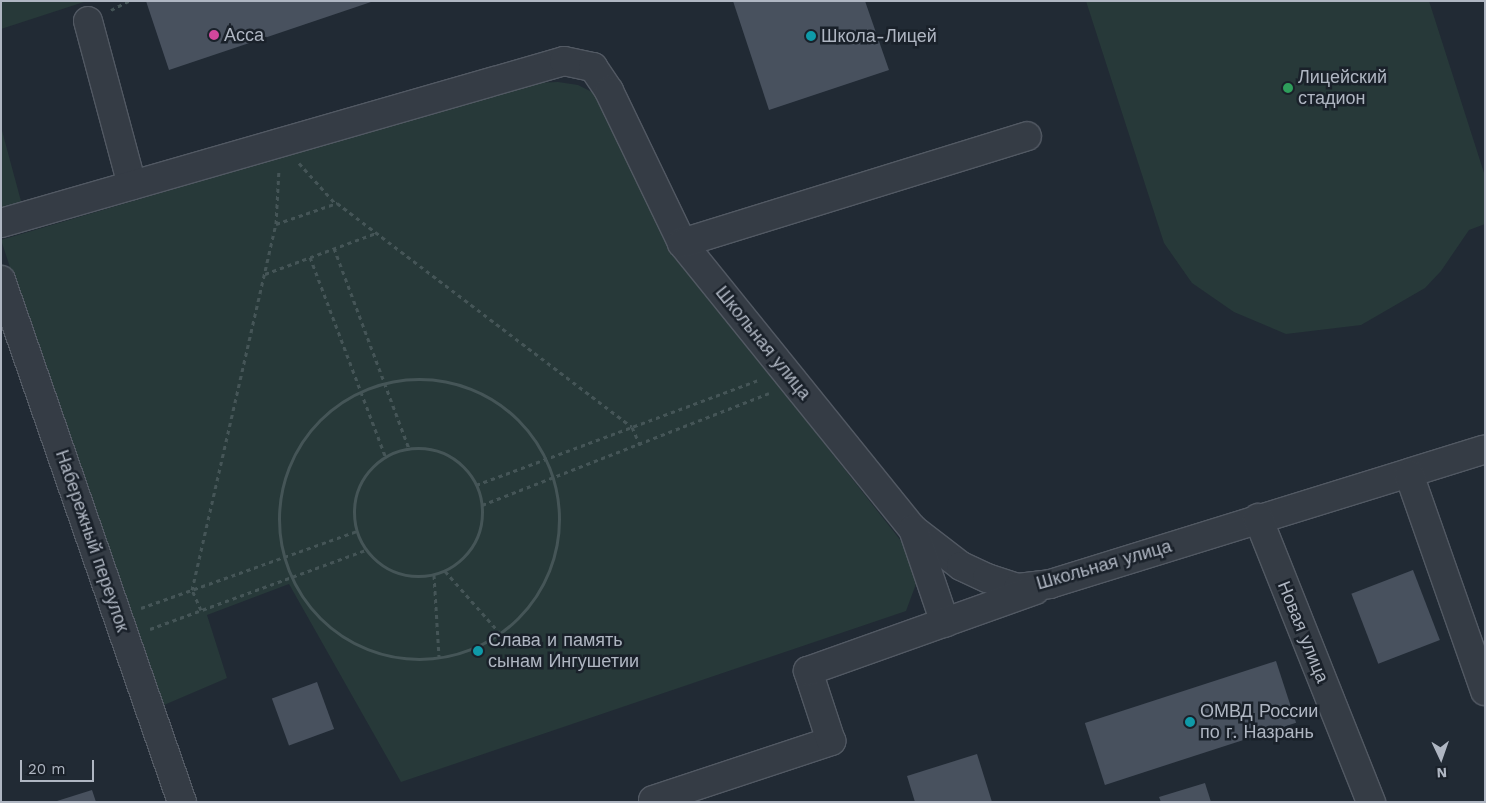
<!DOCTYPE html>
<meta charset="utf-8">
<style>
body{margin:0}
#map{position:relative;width:1486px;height:803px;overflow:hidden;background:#212a34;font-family:"Work Sans",sans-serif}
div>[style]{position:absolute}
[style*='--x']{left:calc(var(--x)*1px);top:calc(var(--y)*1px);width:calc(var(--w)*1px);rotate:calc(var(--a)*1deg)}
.green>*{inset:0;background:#273939}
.building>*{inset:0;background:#48515e;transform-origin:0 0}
.path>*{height:3px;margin-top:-1.5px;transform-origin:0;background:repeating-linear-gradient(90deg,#455557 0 4px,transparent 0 8px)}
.path>.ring{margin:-1.5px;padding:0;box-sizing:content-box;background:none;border:3px solid #455557;border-radius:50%}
.roads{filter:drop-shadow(1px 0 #525963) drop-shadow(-1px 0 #525963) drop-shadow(0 1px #525963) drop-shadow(0 -1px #525963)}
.minor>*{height:28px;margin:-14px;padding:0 14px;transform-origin:14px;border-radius:14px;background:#353c45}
.dots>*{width:14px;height:14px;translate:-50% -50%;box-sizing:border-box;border:2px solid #1a212a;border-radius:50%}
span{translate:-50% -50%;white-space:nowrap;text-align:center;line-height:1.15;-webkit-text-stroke:5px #1a212a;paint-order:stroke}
.poi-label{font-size:18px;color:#afb6c2}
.left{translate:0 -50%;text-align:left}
.street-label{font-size:18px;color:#afb6c2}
.frame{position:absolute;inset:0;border:2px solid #afb6c2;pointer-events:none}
.north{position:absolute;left:1416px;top:733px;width:50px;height:50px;-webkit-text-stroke:4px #1a212a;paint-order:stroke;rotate:177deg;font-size:14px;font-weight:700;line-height:20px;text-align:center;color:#afb6c2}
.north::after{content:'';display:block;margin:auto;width:18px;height:22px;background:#afb6c2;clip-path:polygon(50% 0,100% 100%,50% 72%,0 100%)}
.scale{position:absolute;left:20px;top:760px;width:74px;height:22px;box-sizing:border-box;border:2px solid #afb6c2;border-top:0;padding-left:6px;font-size:15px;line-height:18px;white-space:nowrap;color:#afb6c2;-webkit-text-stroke:4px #1a212a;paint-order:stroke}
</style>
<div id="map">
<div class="green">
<i style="clip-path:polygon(1px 1px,87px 1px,1px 29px)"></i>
<i style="clip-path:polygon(1086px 1px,1429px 1px,1485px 176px,1485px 224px,1469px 230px,1441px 271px,1425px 288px,1361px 325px,1286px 334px,1234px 312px,1192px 283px,1164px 243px)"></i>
<i style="clip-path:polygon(558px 82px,578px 85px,594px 93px,610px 115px,664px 240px,905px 546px,920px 573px,906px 611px,401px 782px,289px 584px,207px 615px,227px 678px,157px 708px,1px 240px,533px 83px)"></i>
<i style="clip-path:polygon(1px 127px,25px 216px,1px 223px)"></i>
</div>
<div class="building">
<i style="clip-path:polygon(146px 1px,371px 1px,371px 2px,169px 70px)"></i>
<i style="clip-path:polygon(733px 1px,865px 1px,889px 70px,769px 110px)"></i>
<i style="left:1413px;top:570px;width:75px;height:66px;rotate:69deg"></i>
<i style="left:1276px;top:661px;width:65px;height:201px;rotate:72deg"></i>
<i style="left:317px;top:682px;width:50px;height:48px;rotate:70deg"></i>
<i style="clip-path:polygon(977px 754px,992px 802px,915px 802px,907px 776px)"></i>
<i style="clip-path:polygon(1205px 783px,1211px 802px,1161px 802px,1159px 797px)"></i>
<i style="clip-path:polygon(92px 790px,96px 802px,57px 802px,57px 801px)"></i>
</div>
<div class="path">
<i style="--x:111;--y:10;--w:20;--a:-27"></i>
<i style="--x:299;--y:163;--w:54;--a:48"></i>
<i style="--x:276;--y:224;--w:55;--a:-86.9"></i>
<i style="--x:334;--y:248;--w:215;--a:69.5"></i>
<i style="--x:310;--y:257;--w:215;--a:69.3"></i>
<i style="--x:265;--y:274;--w:118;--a:-20.3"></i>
<i class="ring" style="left:279px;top:379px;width:277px;height:277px"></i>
<i class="ring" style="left:354px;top:448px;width:125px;height:125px"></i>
<i style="--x:476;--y:485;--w:301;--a:-20.4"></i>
<i style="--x:482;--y:505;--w:308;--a:-21.3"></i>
<i style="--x:445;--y:571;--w:81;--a:48.5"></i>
<i style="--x:434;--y:575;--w:82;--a:86.5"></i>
<i style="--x:141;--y:608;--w:229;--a:-19.6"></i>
<i style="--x:201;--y:610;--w:22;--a:-114"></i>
<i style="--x:192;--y:590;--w:376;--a:-77.1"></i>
<i style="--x:276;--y:224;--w:65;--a:-19"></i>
<i style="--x:337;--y:203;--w:370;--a:37.2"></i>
<i style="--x:632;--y:427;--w:20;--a:66"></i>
<i style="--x:150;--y:629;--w:230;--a:-20.1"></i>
</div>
<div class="roads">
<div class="minor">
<i style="--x:88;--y:21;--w:170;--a:75"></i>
<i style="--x:1;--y:223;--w:586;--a:-16.05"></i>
<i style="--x:564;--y:61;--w:30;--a:12"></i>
<i style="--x:593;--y:67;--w:29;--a:56"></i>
<i style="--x:609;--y:91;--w:169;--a:64.3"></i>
<i style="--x:682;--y:243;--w:368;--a:51.1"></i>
<i style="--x:913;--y:529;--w:61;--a:37.6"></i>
<i style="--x:961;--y:566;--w:29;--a:25"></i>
<i style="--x:987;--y:578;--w:33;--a:18"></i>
<i style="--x:1018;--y:588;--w:32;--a:-7"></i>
<i style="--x:1050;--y:584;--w:455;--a:-17.2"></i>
<i style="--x:682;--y:243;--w:361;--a:-17.2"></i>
<i style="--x:1;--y:280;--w:552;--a:70.88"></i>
<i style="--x:1409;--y:474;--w:230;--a:70.7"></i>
<i style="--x:1258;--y:518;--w:306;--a:68.3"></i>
<i style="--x:913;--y:529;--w:99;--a:71.2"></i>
<i style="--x:653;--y:800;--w:188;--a:-18.3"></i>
<i style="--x:831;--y:741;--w:74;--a:-108.2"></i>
<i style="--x:808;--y:671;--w:241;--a:-19.6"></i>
</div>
</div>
<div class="dots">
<i style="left:214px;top:35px;background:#d1479c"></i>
<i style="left:811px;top:36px;background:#0f9aa8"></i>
<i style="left:1288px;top:88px;background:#2e9e5b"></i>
<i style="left:478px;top:651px;background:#0f9aa8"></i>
<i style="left:1190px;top:722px;background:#0f9aa8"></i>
</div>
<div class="poi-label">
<span class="left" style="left:224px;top:35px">Асса</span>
<span class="left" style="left:821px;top:36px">Школа-Лицей</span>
<span class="left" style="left:1298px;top:88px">Лицейский<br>стадион</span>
<span class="left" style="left:488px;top:651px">Слава и память<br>сынам Ингушетии</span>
<span class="left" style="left:1200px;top:722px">ОМВД России<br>по г. Назрань</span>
</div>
<div class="street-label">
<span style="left:763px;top:343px;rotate:51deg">Школьная улица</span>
<span style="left:92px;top:541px;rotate:71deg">Набережный переулок</span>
<span style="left:1104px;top:565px;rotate:-16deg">Школьная улица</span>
<span style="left:1303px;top:632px;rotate:68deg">Новая улица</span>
</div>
<div class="frame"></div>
<div class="north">N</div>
<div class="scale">20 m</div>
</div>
